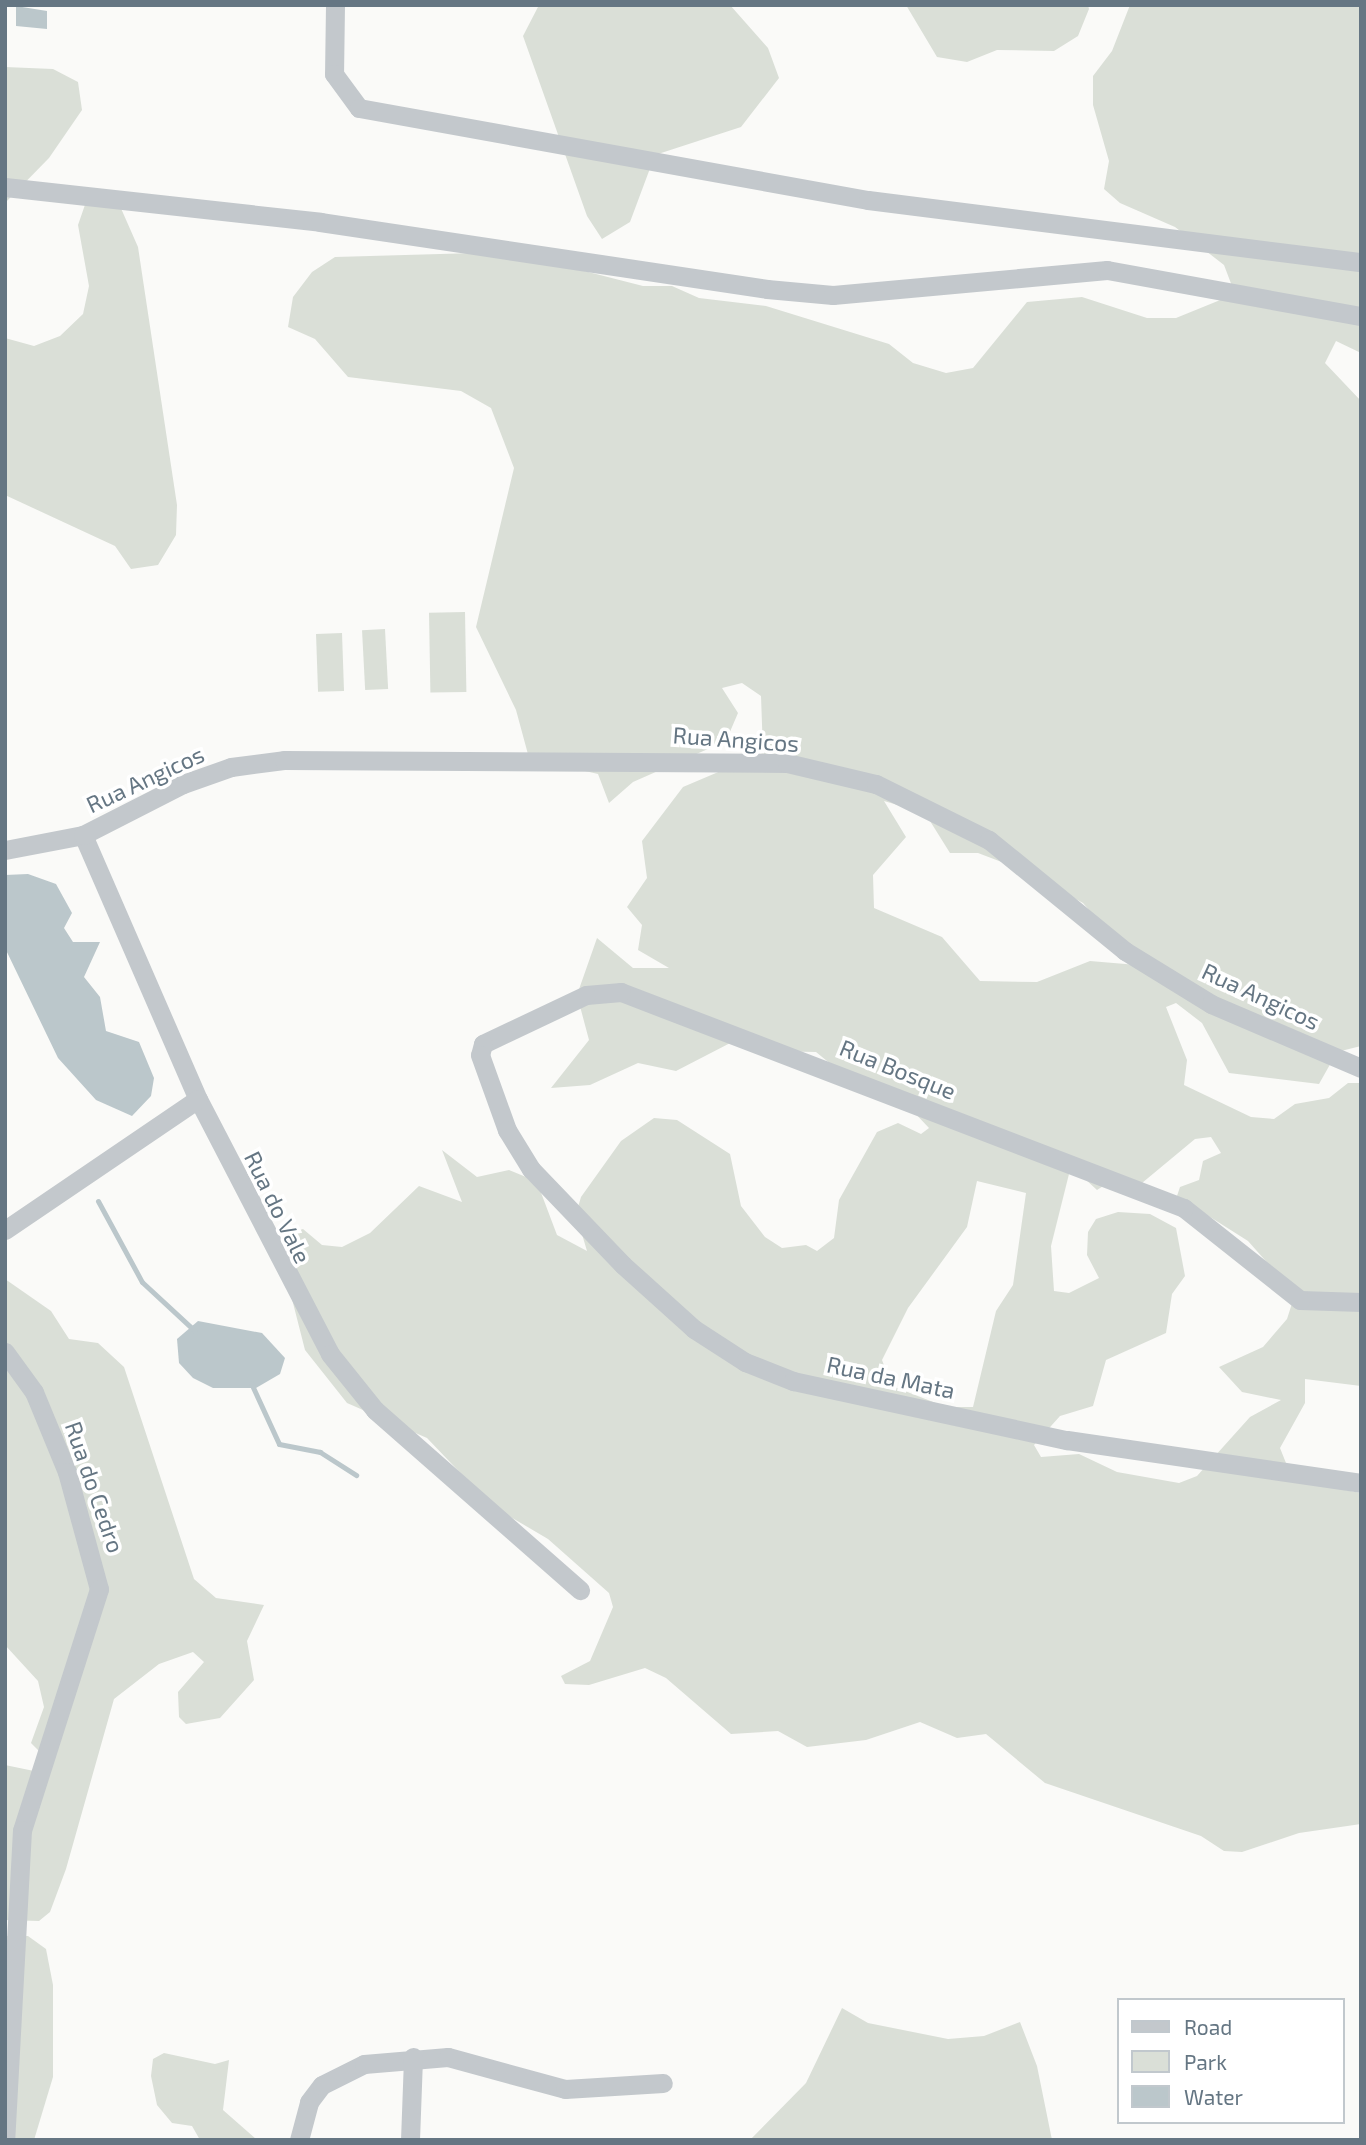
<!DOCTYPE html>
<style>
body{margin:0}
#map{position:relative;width:1366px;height:2145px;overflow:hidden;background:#fafaf8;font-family:"Exo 2",sans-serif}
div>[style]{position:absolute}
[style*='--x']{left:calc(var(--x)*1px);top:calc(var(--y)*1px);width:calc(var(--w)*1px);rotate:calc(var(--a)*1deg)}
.green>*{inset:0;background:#dadfd7;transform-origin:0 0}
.water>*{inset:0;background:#bbc7cb}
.stream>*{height:5px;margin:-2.5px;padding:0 2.5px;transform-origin:2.5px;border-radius:2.5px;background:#bbc7cb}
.minor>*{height:19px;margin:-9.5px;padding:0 9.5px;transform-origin:9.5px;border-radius:9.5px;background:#c3c8cc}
span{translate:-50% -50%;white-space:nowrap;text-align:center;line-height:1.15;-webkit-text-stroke:7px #fff;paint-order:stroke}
.street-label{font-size:23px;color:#657683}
.frame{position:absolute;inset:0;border:7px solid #657683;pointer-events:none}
.legend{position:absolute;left:1117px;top:1998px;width:228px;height:126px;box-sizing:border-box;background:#fff;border:2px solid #c1c8cd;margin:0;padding:9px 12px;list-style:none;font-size:21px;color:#657683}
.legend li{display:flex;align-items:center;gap:14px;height:35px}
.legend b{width:35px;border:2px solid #c1c8cd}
</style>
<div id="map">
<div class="green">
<i style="clip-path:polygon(539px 5px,730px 5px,768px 48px,779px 78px,741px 127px,655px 155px,630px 222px,602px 239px,587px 216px,523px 36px)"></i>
<i style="clip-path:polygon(906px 5px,1088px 5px,1089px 9px,1078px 36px,1054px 51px,997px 50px,967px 62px,937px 57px)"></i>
<i style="clip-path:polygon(evenodd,1130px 5px,1361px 5px,1361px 353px,1336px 341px,1325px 363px,1361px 401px,1361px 1046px,1337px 1052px,1319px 1084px,1229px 1073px,1202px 1023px,1176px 1003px,1166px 1007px,1187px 1060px,1184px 1085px,1251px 1117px,1274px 1119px,1295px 1104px,1329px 1098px,1348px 1083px,1361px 1083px,1361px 1386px,1305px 1379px,1305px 1403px,1280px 1448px,1286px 1463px,1324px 1486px,1361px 1493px,1361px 1824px,1299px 1833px,1242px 1852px,1224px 1851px,1201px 1836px,1045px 1783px,986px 1734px,957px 1738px,920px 1722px,866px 1740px,807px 1747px,778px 1731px,731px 1734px,666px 1678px,645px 1668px,589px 1685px,565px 1684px,561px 1676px,590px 1661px,613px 1607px,609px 1593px,548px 1539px,492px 1506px,427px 1438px,347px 1403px,305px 1350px,279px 1248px,283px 1235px,303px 1229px,322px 1245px,342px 1247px,370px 1233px,419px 1186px,462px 1202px,442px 1150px,477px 1177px,509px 1170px,526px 1177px,540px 1190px,557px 1235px,587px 1251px,576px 1214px,581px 1197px,621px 1141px,654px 1118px,677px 1120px,730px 1154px,741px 1206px,765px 1237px,782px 1248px,806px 1245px,817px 1251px,834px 1238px,839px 1200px,877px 1132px,898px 1123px,921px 1134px,929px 1128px,911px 1109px,849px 1079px,816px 1052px,764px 1051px,736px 1040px,676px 1071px,638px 1063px,590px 1085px,551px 1088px,589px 1040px,577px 995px,597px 938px,633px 968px,669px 968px,638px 950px,642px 925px,627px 907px,647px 878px,642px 841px,683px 787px,763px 753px,761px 696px,742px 683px,722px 688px,738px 713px,726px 741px,633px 782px,609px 803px,598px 774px,529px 758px,516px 710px,476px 627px,514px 468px,491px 408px,461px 391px,348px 377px,315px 339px,288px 327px,293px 297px,312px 272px,335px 257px,510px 252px,643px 286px,672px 286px,699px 298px,766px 306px,889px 344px,913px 363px,946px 373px,973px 368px,1027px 302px,1082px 297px,1147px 318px,1176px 318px,1235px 294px,1224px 265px,1175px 227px,1120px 203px,1104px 189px,1109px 161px,1093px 105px,1093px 76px,1112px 51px,1130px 5px,884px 801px,925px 813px,950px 853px,978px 853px,1025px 871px,1083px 903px,1137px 965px,1090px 961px,1037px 982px,980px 981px,942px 937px,874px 908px,873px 875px,906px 837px,884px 801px,1130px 5px,1211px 1137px,1221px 1153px,1203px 1161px,1199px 1180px,1180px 1187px,1177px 1196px,1248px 1241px,1295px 1294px,1287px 1319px,1263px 1347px,1219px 1367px,1242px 1392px,1281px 1400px,1250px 1417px,1197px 1476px,1179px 1483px,1117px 1472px,1079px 1454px,1041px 1457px,1034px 1445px,1060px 1416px,1093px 1406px,1106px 1360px,1166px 1333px,1172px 1294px,1185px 1276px,1176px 1228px,1150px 1214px,1118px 1212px,1096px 1219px,1088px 1232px,1087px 1255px,1099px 1278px,1069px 1293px,1054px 1291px,1051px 1246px,1071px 1166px,1097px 1190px,1111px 1181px,1142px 1183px,1195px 1139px,1211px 1137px,1130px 5px,977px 1181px,1026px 1193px,1013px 1285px,996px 1311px,973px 1407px,946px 1407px,892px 1386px,882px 1360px,908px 1308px,967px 1227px,977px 1181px)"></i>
<i style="clip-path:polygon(5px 67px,53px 69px,78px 82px,82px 110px,49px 158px,5px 203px)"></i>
<i style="clip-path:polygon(116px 197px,138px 247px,177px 505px,176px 535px,158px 565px,131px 569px,115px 546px,5px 495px,5px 338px,34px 346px,60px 336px,83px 314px,89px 286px,78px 225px,87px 199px)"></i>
<i style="left:465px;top:612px;width:80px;height:36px;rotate:89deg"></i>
<i style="left:385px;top:629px;width:60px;height:23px;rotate:87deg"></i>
<i style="left:342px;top:633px;width:58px;height:26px;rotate:88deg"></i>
<i style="clip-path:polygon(5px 1279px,51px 1311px,69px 1339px,98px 1343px,124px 1367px,194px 1579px,216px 1598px,264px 1605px,247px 1641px,254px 1680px,220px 1718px,186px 1724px,179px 1717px,178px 1692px,204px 1662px,193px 1652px,159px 1664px,114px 1699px,66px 1869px,50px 1912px,39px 1921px,5px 1920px,5px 1765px,34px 1771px,40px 1752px,31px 1743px,44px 1707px,38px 1681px,5px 1645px)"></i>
<i style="clip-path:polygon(5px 1936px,28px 1936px,46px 1949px,53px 1985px,53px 2077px,34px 2140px,5px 2140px)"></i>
<i style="clip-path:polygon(842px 2008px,868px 2023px,948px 2039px,984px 2036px,1020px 2022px,1037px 2066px,1052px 2140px,750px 2140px,806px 2083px)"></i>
<i style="clip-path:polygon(164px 2053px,215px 2064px,229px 2060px,223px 2110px,257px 2140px,200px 2140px,192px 2126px,172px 2123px,157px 2105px,151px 2076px,153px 2059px)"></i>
</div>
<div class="water">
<i style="clip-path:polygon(16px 6px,47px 11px,47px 29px,16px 26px)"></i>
<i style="clip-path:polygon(28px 874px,56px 884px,72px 913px,64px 928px,73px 942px,100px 942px,84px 977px,100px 997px,106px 1031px,139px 1042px,154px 1078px,151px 1096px,132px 1116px,96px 1100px,58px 1058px,5px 948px,5px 875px)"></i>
<i style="clip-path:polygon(198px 1321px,262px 1333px,285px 1358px,280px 1374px,256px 1388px,213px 1388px,193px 1378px,179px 1363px,177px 1339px)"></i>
</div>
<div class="stream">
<i style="--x:98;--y:1201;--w:92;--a:61.5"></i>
<i style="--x:142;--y:1282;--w:72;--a:42.8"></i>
<i style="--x:251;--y:1383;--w:67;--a:65.3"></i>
<i style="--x:279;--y:1444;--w:42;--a:11"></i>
<i style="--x:320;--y:1452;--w:43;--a:32.6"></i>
</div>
<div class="minor">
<i style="--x:335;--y:5;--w:69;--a:90.8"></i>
<i style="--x:334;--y:74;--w:42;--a:53.7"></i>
<i style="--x:359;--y:108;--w:517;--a:10.25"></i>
<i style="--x:868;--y:200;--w:497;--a:7.2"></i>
<i style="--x:5;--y:187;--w:317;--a:6.3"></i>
<i style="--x:320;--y:222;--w:452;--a:8.5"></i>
<i style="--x:767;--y:289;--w:66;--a:5.2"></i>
<i style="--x:833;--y:295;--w:275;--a:-5.2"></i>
<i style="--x:1107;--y:270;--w:258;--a:10.3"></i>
<i style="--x:83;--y:835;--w:288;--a:66.5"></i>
<i style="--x:198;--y:1099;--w:287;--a:62.6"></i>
<i style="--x:330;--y:1354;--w:72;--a:51.2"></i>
<i style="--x:375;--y:1410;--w:273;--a:41.3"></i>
<i style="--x:5;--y:850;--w:79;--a:-10.9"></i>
<i style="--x:83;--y:835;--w:112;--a:-27"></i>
<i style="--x:183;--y:784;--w:51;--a:-19.5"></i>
<i style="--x:231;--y:767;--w:53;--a:-7.5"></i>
<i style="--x:284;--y:760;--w:503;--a:0.34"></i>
<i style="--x:787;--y:763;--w:91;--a:13.3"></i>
<i style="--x:876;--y:784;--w:126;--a:26.4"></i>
<i style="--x:989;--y:840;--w:176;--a:39.2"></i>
<i style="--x:1125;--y:951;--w:101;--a:31.6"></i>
<i style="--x:1211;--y:1004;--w:163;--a:23.1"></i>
<i style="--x:5;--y:1230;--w:233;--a:-34.2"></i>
<i style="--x:1361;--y:1302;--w:61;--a:-178.1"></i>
<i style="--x:1300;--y:1300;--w:148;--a:-141.6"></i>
<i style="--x:1184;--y:1208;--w:603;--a:-159.01"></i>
<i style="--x:621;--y:992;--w:35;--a:175"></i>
<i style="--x:586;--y:995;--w:114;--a:154.6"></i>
<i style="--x:483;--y:1044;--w:11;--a:105"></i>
<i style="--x:480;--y:1055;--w:80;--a:70.2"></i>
<i style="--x:507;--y:1130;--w:46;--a:58.4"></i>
<i style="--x:531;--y:1169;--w:133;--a:46.2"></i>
<i style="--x:623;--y:1265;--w:96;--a:42"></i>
<i style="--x:694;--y:1329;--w:61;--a:32.9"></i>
<i style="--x:745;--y:1362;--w:52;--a:21.6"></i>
<i style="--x:793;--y:1381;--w:280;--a:12.2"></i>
<i style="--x:1067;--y:1440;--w:297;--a:8.3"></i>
<i style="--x:5;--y:1352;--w:49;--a:54.1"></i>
<i style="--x:34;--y:1392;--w:87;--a:67.6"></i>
<i style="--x:67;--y:1472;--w:121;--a:74.7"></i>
<i style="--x:99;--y:1589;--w:253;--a:107.7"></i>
<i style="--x:22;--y:1830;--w:310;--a:93.1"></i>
<i style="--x:299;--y:2140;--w:39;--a:-75"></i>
<i style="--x:309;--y:2102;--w:21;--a:-53"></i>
<i style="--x:322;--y:2085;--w:47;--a:-26.6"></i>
<i style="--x:364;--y:2064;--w:84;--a:-4.8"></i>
<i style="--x:448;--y:2057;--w:121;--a:15.3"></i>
<i style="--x:565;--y:2089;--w:98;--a:-3.5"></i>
<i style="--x:410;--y:2140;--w:83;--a:-87.9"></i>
</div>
<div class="street-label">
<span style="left:736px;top:739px;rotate:4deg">Rua Angicos</span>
<span style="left:145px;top:779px;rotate:-25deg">Rua Angicos</span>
<span style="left:1261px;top:996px;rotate:25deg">Rua Angicos</span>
<span style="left:898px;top:1069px;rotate:22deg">Rua Bosque</span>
<span style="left:278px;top:1207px;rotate:64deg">Rua do Vale</span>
<span style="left:891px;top:1377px;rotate:12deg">Rua da Mata</span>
<span style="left:95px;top:1487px;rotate:71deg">Rua do Cedro</span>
</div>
<div class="frame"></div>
<ul class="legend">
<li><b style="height:9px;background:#c3c8cc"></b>Road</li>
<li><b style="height:19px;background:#dadfd7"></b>Park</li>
<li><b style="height:19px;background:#bbc7cb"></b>Water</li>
</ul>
</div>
